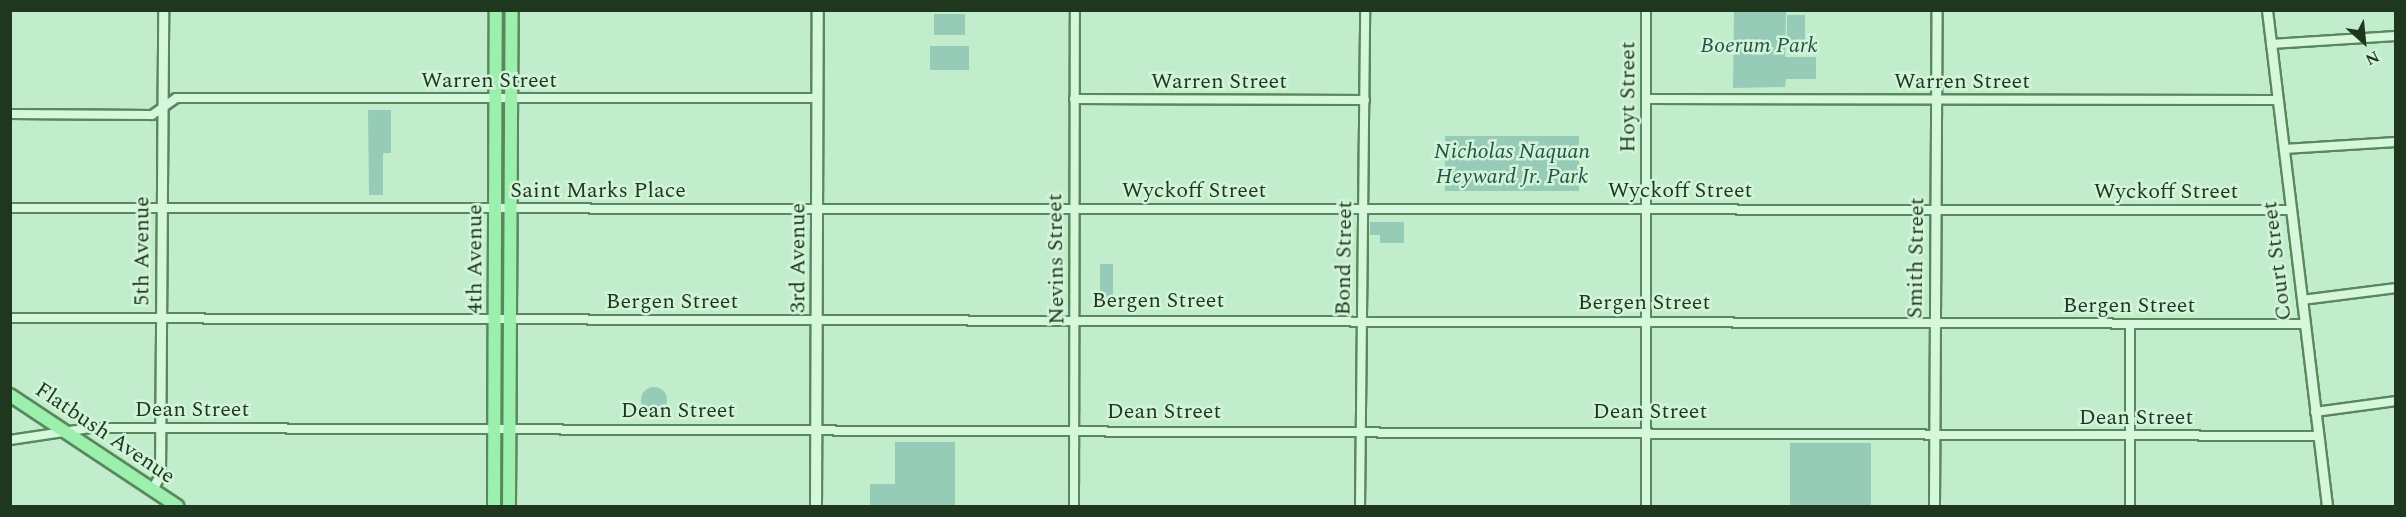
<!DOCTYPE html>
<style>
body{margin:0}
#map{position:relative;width:2406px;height:517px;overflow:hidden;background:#c2edcc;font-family:Spectral,serif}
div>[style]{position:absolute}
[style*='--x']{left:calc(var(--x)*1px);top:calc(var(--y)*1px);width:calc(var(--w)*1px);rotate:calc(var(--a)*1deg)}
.green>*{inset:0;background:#96cbb8;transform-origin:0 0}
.round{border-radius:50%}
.roads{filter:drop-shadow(2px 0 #5a875c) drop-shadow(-2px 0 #5a875c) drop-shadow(0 2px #5a875c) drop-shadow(0 -2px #5a875c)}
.minor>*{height:8px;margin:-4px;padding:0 4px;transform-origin:4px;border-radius:4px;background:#d5f8dd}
.tertiary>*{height:9px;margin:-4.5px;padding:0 4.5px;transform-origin:4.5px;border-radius:4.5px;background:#d5f8dd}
.secondary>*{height:10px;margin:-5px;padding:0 5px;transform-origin:5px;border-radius:5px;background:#d5f8dd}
.primary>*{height:12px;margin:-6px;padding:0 6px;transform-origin:6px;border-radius:6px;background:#9af0ac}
span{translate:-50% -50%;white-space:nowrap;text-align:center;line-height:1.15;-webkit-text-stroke:5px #d2f5da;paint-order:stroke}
.park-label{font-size:22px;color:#255348;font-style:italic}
.street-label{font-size:22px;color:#1e371e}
.frame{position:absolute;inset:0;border:12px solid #1e371e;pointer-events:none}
.north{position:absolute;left:2334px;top:12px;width:60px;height:60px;-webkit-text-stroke:4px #d2f5da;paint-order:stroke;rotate:153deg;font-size:16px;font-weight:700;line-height:24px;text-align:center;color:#1e371e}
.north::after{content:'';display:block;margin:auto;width:21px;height:27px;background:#1e371e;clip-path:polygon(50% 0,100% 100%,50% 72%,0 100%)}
</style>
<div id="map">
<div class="green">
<i style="clip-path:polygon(1734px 11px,1786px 11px,1785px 57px,1816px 57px,1816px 79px,1786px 79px,1785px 87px,1733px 88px)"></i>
<i style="left:965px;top:14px;width:21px;height:31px;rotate:90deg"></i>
<i style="left:1787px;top:15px;width:18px;height:34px"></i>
<i style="left:930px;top:46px;width:39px;height:24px"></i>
<i style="clip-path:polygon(368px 110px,391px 110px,391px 153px,383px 153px,383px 195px,369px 195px)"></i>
<i style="left:1445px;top:136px;width:134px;height:55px"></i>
<i style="clip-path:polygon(1370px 222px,1404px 222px,1404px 243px,1380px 243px,1380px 235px,1370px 235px)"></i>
<i style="left:1100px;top:264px;width:13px;height:43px"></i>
<i class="round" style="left:641px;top:387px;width:26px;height:26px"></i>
<i style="clip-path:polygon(895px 442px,955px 442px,955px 506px,870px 506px,870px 484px,895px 484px)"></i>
<i style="left:1790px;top:443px;width:81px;height:63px"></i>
</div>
<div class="roads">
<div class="minor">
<i style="--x:1646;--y:10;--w:496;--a:90"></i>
<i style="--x:2271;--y:44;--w:125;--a:-3.7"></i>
<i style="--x:1074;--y:99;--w:291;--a:0.2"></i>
<i style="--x:1646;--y:99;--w:632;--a:0.09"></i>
<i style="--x:10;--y:114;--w:142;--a:0.4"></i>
<i style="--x:152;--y:115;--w:29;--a:-35"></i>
<i style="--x:176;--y:98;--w:642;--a:0"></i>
<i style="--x:2284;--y:149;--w:112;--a:-3.6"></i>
<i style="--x:10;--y:208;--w:2281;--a:0.05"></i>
<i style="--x:2302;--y:300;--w:95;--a:-7.3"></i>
<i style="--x:10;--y:318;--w:2295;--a:0.15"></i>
<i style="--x:2130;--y:324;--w:182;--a:90"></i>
<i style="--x:2315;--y:412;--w:82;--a:-7.7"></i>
<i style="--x:10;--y:440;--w:81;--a:-8.5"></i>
<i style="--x:90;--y:428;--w:59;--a:0"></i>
<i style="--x:149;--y:428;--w:2169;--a:0.21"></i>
<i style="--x:1074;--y:506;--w:496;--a:-89.9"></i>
<i style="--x:1360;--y:506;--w:496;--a:-89.4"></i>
</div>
<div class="tertiary">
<i style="--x:2267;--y:10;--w:500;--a:83.1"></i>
<i style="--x:152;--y:490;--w:18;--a:-63"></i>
<i style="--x:160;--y:474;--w:464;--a:-89.6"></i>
<i style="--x:1934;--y:506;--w:496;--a:-89.7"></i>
</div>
<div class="secondary">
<i style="--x:816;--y:506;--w:496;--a:-89.8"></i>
</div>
<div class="primary">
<i style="--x:10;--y:395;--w:201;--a:33.6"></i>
<i style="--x:494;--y:506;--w:496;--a:-89.8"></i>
<i style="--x:509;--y:506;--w:496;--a:-89.7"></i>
</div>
</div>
<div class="park-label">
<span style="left:1759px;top:46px">Boerum Park</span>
<span style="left:1512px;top:164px">Nicholas Naquan<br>Heyward Jr. Park</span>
</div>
<div class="street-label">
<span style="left:489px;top:81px">Warren Street</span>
<span style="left:1219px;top:82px">Warren Street</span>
<span style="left:1962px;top:82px">Warren Street</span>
<span style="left:1628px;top:97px;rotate:-90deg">Hoyt Street</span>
<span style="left:598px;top:191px">Saint Marks Place</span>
<span style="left:1194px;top:191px">Wyckoff Street</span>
<span style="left:1680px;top:191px">Wyckoff Street</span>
<span style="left:2166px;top:192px">Wyckoff Street</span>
<span style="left:142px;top:251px;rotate:-90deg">5th Avenue</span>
<span style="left:798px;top:258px;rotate:-90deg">3rd Avenue</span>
<span style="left:1344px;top:258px;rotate:-89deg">Bond Street</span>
<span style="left:1916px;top:258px;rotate:-89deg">Smith Street</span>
<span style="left:475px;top:259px;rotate:-90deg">4th Avenue</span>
<span style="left:1056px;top:259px;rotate:-91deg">Nevins Street</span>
<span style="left:2277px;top:261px;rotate:-97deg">Court Street</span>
<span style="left:1158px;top:301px">Bergen Street</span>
<span style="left:672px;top:302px">Bergen Street</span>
<span style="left:1644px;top:303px">Bergen Street</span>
<span style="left:2129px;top:306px">Bergen Street</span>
<span style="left:192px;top:410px">Dean Street</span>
<span style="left:678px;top:411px">Dean Street</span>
<span style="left:1164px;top:412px">Dean Street</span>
<span style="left:1650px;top:412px">Dean Street</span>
<span style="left:2136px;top:418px">Dean Street</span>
<span style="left:105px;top:433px;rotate:34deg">Flatbush Avenue</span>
</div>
<div class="frame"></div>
<div class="north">N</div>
</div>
